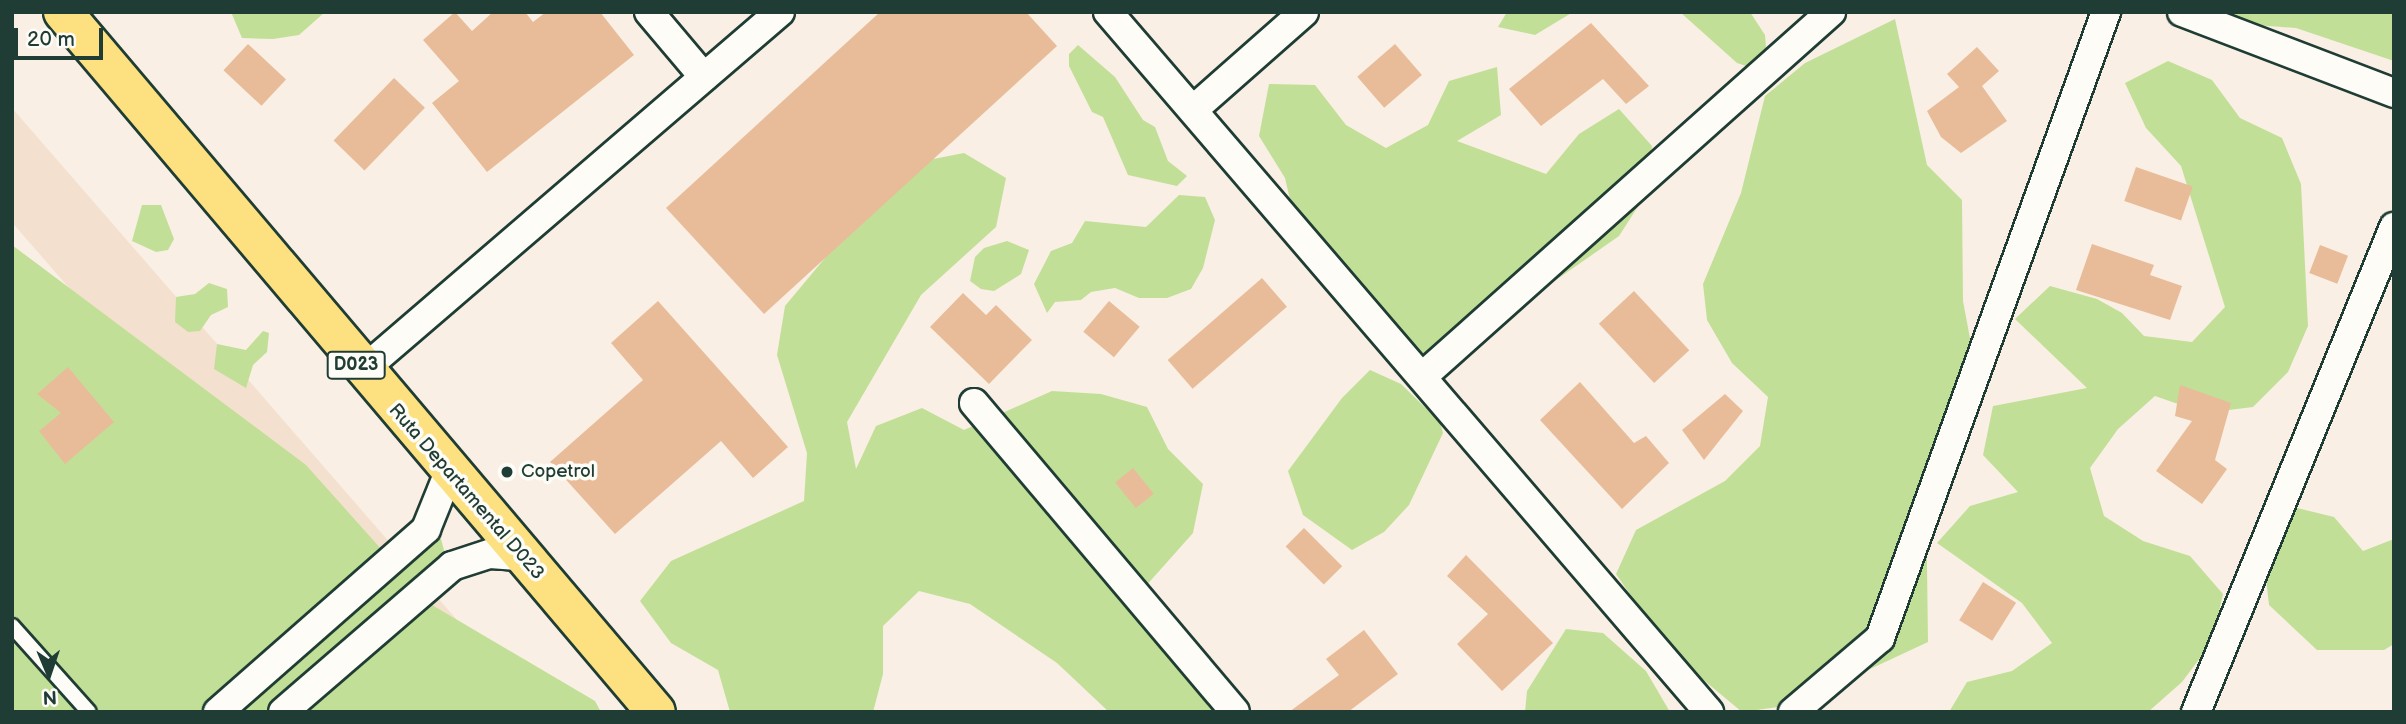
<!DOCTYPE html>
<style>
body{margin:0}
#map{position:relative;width:2406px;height:724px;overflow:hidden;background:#f9efe4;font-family:"Balsamiq Sans",sans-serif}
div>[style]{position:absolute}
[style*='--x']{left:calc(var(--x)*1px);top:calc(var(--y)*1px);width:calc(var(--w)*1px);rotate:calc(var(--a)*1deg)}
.built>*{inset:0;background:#f4e0ce;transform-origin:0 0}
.green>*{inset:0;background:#c2df97}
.building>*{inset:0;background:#e9bc99;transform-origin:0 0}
.roads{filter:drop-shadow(2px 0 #1f3d34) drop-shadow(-2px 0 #1f3d34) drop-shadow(0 2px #1f3d34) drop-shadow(0 -2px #1f3d34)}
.service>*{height:14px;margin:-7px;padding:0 7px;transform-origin:7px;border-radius:7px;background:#fdfcf7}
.minor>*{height:28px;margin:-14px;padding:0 14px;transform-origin:14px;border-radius:14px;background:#fdfcf7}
.primary>*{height:38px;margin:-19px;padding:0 19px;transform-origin:19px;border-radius:19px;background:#fde080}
.dots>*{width:19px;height:19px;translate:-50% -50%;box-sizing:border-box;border:4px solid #fdfcf7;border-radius:50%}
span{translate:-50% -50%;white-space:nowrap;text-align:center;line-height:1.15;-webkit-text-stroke:7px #fdfcf7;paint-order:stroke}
.shield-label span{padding:2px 5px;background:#fdfcf7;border:2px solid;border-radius:5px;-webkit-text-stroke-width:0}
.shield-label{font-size:18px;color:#1f3d34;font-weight:700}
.poi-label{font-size:19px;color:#1f3d34}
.left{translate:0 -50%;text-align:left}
.street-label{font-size:19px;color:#1f3d34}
.frame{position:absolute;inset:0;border:14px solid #1f3d34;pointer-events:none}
.north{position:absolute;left:14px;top:640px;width:70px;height:70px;-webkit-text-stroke:5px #fdfcf7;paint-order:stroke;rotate:178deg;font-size:19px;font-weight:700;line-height:28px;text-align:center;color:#1f3d34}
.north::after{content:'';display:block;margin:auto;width:24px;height:32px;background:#1f3d34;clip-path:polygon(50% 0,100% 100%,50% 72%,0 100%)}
.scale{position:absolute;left:14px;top:28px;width:89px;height:32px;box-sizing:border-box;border:4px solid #1f3d34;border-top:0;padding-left:9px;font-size:21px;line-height:24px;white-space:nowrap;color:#1f3d34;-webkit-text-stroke:5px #fdfcf7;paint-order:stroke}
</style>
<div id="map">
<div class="built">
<i style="left:12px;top:108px;width:677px;height:75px;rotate:49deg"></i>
</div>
<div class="green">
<i style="clip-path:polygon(231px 12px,325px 12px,299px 35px,273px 39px,242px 38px)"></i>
<i style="clip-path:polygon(1507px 12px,1573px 12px,1535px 35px,1498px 27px)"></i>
<i style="clip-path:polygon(1680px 12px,1750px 12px,1765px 35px,1768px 73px,1737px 63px)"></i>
<i style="clip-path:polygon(2220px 12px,2394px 12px,2394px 61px,2296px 28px,2230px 23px)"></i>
<i style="clip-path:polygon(1895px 19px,1927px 165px,1962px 200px,1963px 301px,1972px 349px,1959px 395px,1934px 440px,1926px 488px,1928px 642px,1793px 705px,1742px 712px,1670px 652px,1616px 574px,1636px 530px,1725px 481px,1760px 446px,1768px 397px,1732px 363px,1707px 320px,1703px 284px,1741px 193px,1765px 96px,1805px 63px)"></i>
<i style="clip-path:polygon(1078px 45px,1115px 77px,1143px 120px,1155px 127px,1168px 161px,1187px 176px,1177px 186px,1128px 175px,1103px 117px,1092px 112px,1069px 66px,1069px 54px)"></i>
<i style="clip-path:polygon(2168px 61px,2212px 80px,2240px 118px,2282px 138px,2301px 184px,2308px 326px,2288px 372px,2253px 407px,2204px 413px,2155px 396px,2118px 429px,2090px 468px,2104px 516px,2143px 541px,2190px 556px,2223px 594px,2212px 642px,2182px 682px,2148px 712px,1949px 712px,1967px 682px,2012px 671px,2052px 643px,2022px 603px,1937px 543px,1970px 506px,2018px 492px,1983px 455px,1993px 406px,2087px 388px,2015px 319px,2050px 286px,2097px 299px,2122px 313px,2144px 336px,2192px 342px,2225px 307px,2181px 166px,2146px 128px,2125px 83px)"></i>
<i style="clip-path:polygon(1497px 67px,1501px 115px,1457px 141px,1546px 174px,1579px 134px,1619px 109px,1652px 146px,1646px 194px,1619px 236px,1536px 294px,1519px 298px,1444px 365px,1393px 355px,1296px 226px,1285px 178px,1259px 136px,1269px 84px,1315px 85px,1346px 125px,1386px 148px,1428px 125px,1449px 81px)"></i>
<i style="clip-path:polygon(964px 153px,1006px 178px,996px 227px,921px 295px,847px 422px,856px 469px,876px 426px,922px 408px,964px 430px,1052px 391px,1101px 394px,1147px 407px,1168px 449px,1203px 484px,1193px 533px,1128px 606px,1217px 712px,1109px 712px,1057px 663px,970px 604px,919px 591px,883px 626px,883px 674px,873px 712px,730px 712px,718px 670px,671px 643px,640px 601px,671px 561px,804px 501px,807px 453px,777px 355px,785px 306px,880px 192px,918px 162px)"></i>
<i style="clip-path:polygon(1179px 195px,1205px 197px,1215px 220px,1203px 268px,1191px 289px,1167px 298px,1139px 298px,1115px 288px,1091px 292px,1081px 300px,1055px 302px,1047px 313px,1034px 284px,1051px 251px,1072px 243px,1085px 221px,1146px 227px)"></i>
<i style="clip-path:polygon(142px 205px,161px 205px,174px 239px,168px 250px,156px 252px,132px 241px)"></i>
<i style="clip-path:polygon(1007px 241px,1029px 250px,1021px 274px,994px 291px,981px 289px,970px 281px,975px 257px,984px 248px)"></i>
<i style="clip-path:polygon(12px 245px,306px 465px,399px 569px,433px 540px,441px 539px,445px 554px,412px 583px,432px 605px,595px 701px,601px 712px,12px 712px)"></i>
<i style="clip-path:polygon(209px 283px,227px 289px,228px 307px,211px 315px,200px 331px,188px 332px,175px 322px,176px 297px,195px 294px)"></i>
<i style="clip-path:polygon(263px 331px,269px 333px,267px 352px,253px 365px,246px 388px,214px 369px,217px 344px,246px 350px)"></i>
<i style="clip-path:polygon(1370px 370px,1401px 384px,1440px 422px,1443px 433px,1409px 505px,1384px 532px,1352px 550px,1303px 515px,1288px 471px,1342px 398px)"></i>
<i style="clip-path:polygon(2289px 506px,2334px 517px,2363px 551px,2394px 539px,2394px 644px,2384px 650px,2317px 650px,2269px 605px,2262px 543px)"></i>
<i style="clip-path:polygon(1566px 629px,1603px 633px,1646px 671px,1670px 712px,1525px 712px,1527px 691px)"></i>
</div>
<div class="building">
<i style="clip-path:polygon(455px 12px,472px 31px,493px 12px,525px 12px,533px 22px,546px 12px,600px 12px,634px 55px,487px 172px,432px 103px,459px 81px,423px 40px)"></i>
<i style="clip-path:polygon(880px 12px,1026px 12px,1057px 46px,764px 314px,666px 208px)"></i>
<i style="clip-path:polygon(1591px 23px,1649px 86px,1626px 104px,1603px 79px,1541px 126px,1509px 89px)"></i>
<i style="left:248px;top:44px;width:52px;height:36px;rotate:43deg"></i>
<i style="left:1395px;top:44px;width:41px;height:50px;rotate:49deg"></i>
<i style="clip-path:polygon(1977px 47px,1999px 71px,1982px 86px,2007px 121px,1961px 153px,1941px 137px,1927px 111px,1959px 87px,1947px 74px)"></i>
<i style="left:394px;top:78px;width:43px;height:87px;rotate:44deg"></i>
<i style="left:2136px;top:167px;width:60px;height:36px;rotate:19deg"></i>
<i style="clip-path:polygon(2092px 244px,2154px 265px,2150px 275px,2182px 286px,2170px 320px,2076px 290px)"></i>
<i style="left:2320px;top:245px;width:30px;height:30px;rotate:21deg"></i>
<i style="left:1262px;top:278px;width:38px;height:125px;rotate:49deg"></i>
<i style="left:1634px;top:291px;width:81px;height:48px;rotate:47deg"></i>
<i style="clip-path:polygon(963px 293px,986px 315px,996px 305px,1032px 340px,989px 384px,930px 327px)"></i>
<i style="clip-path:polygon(658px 301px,788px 447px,753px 478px,721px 441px,615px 534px,550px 462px,643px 380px,611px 343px)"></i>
<i style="left:1109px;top:301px;width:40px;height:40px;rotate:40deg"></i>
<i style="clip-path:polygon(68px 367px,114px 422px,65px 464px,39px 431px,61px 413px,37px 394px)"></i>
<i style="clip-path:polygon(1580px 382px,1634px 443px,1646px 436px,1669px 463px,1622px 509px,1540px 420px)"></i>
<i style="clip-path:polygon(2180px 385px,2231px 403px,2215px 460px,2227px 469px,2202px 504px,2156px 471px,2192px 421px,2175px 416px)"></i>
<i style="clip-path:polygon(1725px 394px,1743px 411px,1704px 460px,1682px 430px)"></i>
<i style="left:1133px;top:468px;width:33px;height:23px;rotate:51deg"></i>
<i style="left:1304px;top:528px;width:54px;height:26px;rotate:45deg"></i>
<i style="clip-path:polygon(1466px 555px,1553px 643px,1502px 691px,1457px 644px,1488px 614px,1447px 576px)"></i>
<i style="left:1983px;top:582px;width:39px;height:45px;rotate:32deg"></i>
<i style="clip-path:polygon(1364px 630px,1398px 674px,1348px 712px,1289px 712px,1339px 675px,1326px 659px)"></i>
</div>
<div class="roads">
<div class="service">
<i style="--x:12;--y:626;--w:115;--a:48.2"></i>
</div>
<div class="minor">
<i style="--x:649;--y:12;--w:85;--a:49.8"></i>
<i style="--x:1108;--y:12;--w:923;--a:49.35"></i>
<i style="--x:2182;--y:12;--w:227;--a:20.9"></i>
<i style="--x:1193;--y:110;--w:148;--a:-41.4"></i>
<i style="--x:362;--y:371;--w:551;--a:-40.66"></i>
<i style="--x:1423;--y:376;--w:547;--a:-41.74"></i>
<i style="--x:974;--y:403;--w:404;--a:49.8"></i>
<i style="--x:218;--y:712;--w:277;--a:-41.3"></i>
<i style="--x:426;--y:529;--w:61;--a:-68"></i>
<i style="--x:283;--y:712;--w:223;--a:-40.8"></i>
<i style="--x:452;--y:566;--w:40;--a:-18"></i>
<i style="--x:490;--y:554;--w:31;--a:4"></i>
<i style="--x:1793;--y:712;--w:114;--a:-40.4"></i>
<i style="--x:1880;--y:638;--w:666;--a:-70.15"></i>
<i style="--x:2196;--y:712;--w:524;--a:-67.79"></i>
</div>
<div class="primary">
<i style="--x:63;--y:12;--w:917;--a:49.73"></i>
</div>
</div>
<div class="dots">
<i style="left:507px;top:472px;background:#1f3d34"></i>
</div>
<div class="shield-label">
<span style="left:356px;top:365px">D023</span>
</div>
<div class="poi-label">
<span class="left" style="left:521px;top:472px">Copetrol</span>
</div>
<div class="street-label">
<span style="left:466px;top:492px;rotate:49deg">Ruta Departamental D023</span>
</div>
<div class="frame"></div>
<div class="north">N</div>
<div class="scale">20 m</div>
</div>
